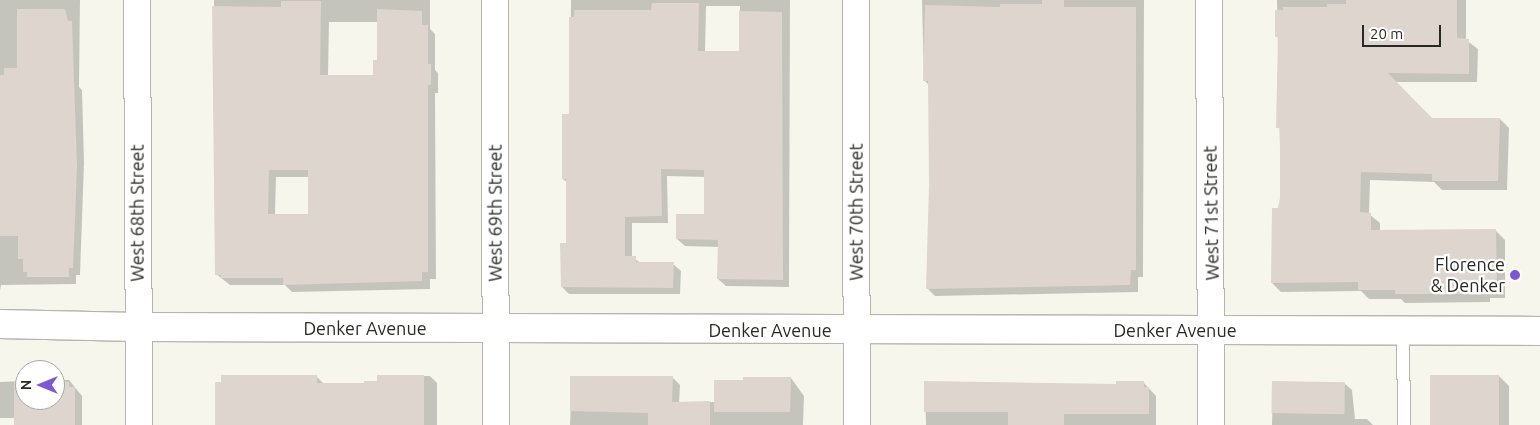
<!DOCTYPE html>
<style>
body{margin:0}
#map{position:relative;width:1540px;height:425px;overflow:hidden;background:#f7f6ec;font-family:Ubuntu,sans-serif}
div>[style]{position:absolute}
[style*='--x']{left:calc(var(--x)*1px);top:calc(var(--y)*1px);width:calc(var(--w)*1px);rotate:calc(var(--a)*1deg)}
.shadow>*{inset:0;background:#0003}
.building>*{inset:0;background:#ddd5ce;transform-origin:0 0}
.roads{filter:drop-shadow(1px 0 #b6b5ab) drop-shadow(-1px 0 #b6b5ab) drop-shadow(0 1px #b6b5ab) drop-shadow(0 -1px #b6b5ab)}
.service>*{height:12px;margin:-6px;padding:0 6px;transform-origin:6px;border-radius:6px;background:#fff}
.minor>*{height:26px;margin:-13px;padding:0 13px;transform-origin:13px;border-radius:13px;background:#fff}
.tertiary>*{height:28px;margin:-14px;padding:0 14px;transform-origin:14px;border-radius:14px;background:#fff}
.dots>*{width:14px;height:14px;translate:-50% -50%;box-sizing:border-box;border:2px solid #fff;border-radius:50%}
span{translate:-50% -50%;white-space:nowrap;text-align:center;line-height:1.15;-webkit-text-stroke:4.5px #fff;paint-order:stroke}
.street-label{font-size:18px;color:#282824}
.poi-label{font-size:18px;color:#282824}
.right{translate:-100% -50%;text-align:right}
.north{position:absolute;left:15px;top:360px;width:50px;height:50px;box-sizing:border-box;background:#fff;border:1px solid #a9a9a7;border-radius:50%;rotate:270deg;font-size:14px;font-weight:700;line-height:20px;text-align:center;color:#282824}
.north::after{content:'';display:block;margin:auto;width:18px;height:22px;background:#7d58d2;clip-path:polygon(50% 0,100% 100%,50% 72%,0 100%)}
.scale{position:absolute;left:1362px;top:25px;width:79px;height:22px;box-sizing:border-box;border:2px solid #282824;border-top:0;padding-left:6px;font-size:15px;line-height:18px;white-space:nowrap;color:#282824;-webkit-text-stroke:4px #fff;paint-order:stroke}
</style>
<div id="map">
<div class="shadow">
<i style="clip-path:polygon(0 0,80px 0,79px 87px,82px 90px,84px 163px,80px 275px,76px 275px,76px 284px,1px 285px,0 291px)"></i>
<i style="clip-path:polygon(evenodd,214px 0,430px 0,430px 29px,435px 34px,435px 70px,438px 73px,438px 93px,435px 93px,436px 279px,430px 279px,430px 289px,292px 292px,285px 285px,230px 285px,216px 274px,214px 0,329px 22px,378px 22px,378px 61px,374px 76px,328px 76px,329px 22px,214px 0,276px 177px,310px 177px,310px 215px,275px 215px,276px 177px)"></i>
<i style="clip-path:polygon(evenodd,571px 0,790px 0,789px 287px,726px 286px,718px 279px,719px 247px,685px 246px,677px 239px,705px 215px,706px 177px,667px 176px,668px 223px,632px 223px,632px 257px,642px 264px,673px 264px,681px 271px,680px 294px,569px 294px,562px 287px,567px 245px,568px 183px,563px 179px,570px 109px,571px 0,706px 6px,740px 6px,740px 53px,705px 52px,706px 6px)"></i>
<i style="clip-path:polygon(922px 0,1144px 0,1143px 277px,1138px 277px,1138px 292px,935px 296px,927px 288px,930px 270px,929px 85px,924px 80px)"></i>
<i style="clip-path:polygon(1277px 0,1466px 0,1466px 40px,1478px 49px,1477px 82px,1395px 82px,1431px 119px,1500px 119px,1509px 128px,1507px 190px,1442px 190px,1434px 182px,1370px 180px,1369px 214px,1380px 223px,1380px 232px,1496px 231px,1505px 240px,1505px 298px,1490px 298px,1490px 302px,1405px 303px,1401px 299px,1369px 299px,1361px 291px,1281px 292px,1272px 283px,1281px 199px)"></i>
<i style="clip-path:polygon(378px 376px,430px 376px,437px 383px,437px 425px,217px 425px,317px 377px,324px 384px,365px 385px,378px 382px)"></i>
<i style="clip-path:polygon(1499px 376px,1509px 386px,1509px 425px,1431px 425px)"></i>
<i style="clip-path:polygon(572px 377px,672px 377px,680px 385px,679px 403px,715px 402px,791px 378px,804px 396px,803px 425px,570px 425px)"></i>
<i style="clip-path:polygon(55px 380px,69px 380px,82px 396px,82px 425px,15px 425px,15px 418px,0 418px,0 382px,25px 381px,25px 400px,55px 400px)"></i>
<i style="clip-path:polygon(925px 382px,1117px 385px,1143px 382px,1156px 396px,1156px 425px,926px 425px)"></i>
<i style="clip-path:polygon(1273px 382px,1344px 383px,1352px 390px,1355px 419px,1367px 419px,1373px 425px,1272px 425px)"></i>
</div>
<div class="building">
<i style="clip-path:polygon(1042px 0,1064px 0,1064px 7px,1136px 7px,1136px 270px,1131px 270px,1130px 285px,926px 289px,929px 185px,928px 81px,923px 81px,925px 5px,1000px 7px,1000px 4px,1042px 4px)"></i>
<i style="clip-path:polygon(1346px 0,1457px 0,1457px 38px,1469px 39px,1469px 74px,1388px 73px,1432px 118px,1500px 118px,1498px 181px,1432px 181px,1432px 174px,1361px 172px,1360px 212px,1371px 213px,1371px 230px,1496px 229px,1497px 289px,1482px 289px,1482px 294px,1395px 294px,1395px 290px,1358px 290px,1358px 282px,1271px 283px,1272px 208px,1278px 208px,1280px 198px,1280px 128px,1276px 128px,1278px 37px,1275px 37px,1275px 10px,1283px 10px,1283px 7px,1327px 7px,1327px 4px,1346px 4px)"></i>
<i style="clip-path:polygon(evenodd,281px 1px,321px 1px,320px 75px,373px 75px,373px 60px,377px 60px,377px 9px,422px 11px,422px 25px,428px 25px,428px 64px,431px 64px,431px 85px,428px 85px,428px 272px,422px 272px,422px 281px,283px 285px,283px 278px,221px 278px,221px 275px,215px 275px,212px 6px,281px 7px,281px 1px,269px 170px,308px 170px,308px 214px,268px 214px,269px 170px)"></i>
<i style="clip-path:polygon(652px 3px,699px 3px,698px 51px,739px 51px,739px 11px,782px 12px,783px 280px,717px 279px,718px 240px,676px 239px,676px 214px,704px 214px,704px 170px,661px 169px,662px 216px,625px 217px,625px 256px,636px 256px,636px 262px,674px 262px,673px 288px,561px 287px,560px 243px,566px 243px,566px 179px,562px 179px,562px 114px,569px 114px,569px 17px,574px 17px,574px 10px,651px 10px)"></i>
<i style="clip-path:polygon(17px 9px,65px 9px,68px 21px,72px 21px,77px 167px,73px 268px,69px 268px,69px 277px,27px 277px,27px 272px,23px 272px,23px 259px,18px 259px,18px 236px,0 236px,0 75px,4px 75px,4px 68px,17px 68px)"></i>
<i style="clip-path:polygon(221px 375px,317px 375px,317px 383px,364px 383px,364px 381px,377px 381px,377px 375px,424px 375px,424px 425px,215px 425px,215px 382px,221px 382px)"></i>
<i style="left:1430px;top:375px;width:69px;height:50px"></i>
<i style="clip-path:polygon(570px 376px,673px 376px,672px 402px,710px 401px,710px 425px,648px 425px,648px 413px,570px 411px)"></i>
<i style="clip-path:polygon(743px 377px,791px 377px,790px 412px,714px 412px,714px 380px,743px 380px)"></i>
<i style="clip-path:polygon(14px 381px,25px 381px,25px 400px,55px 400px,55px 381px,69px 382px,69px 387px,75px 387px,75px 425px,14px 425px)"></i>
<i style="clip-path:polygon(924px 381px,1116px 384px,1116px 381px,1144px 381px,1144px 387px,1149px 387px,1149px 414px,1064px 414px,1064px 425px,1008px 425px,1008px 412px,924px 412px)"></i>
<i style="left:1272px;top:381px;width:73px;height:32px;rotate:1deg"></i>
</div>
<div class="roads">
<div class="service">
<i style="--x:1403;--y:331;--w:94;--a:89.4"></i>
</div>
<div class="minor">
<i style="--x:137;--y:0;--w:425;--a:89.7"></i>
<i style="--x:495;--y:0;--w:425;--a:89.9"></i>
<i style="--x:856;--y:0;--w:425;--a:89.9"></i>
<i style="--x:1209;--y:0;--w:425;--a:89.7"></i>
</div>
<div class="tertiary">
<i style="--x:0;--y:324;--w:137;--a:1.3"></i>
<i style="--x:137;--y:327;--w:1403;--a:0.16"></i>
</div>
</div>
<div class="dots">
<i style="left:1515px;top:275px;background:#7d58d2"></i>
</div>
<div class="street-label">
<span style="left:856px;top:212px;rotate:-90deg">West 70th Street</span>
<span style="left:137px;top:213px;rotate:-90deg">West 68th Street</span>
<span style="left:495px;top:213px;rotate:-90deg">West 69th Street</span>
<span style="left:1211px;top:213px;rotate:-91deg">West 71st Street</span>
<span style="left:365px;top:328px">Denker Avenue</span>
<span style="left:770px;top:330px">Denker Avenue</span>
<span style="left:1175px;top:330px">Denker Avenue</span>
</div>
<div class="poi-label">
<span class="right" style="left:1505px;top:275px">Florence<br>&amp; Denker</span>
</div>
<div class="north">N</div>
<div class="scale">20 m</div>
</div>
